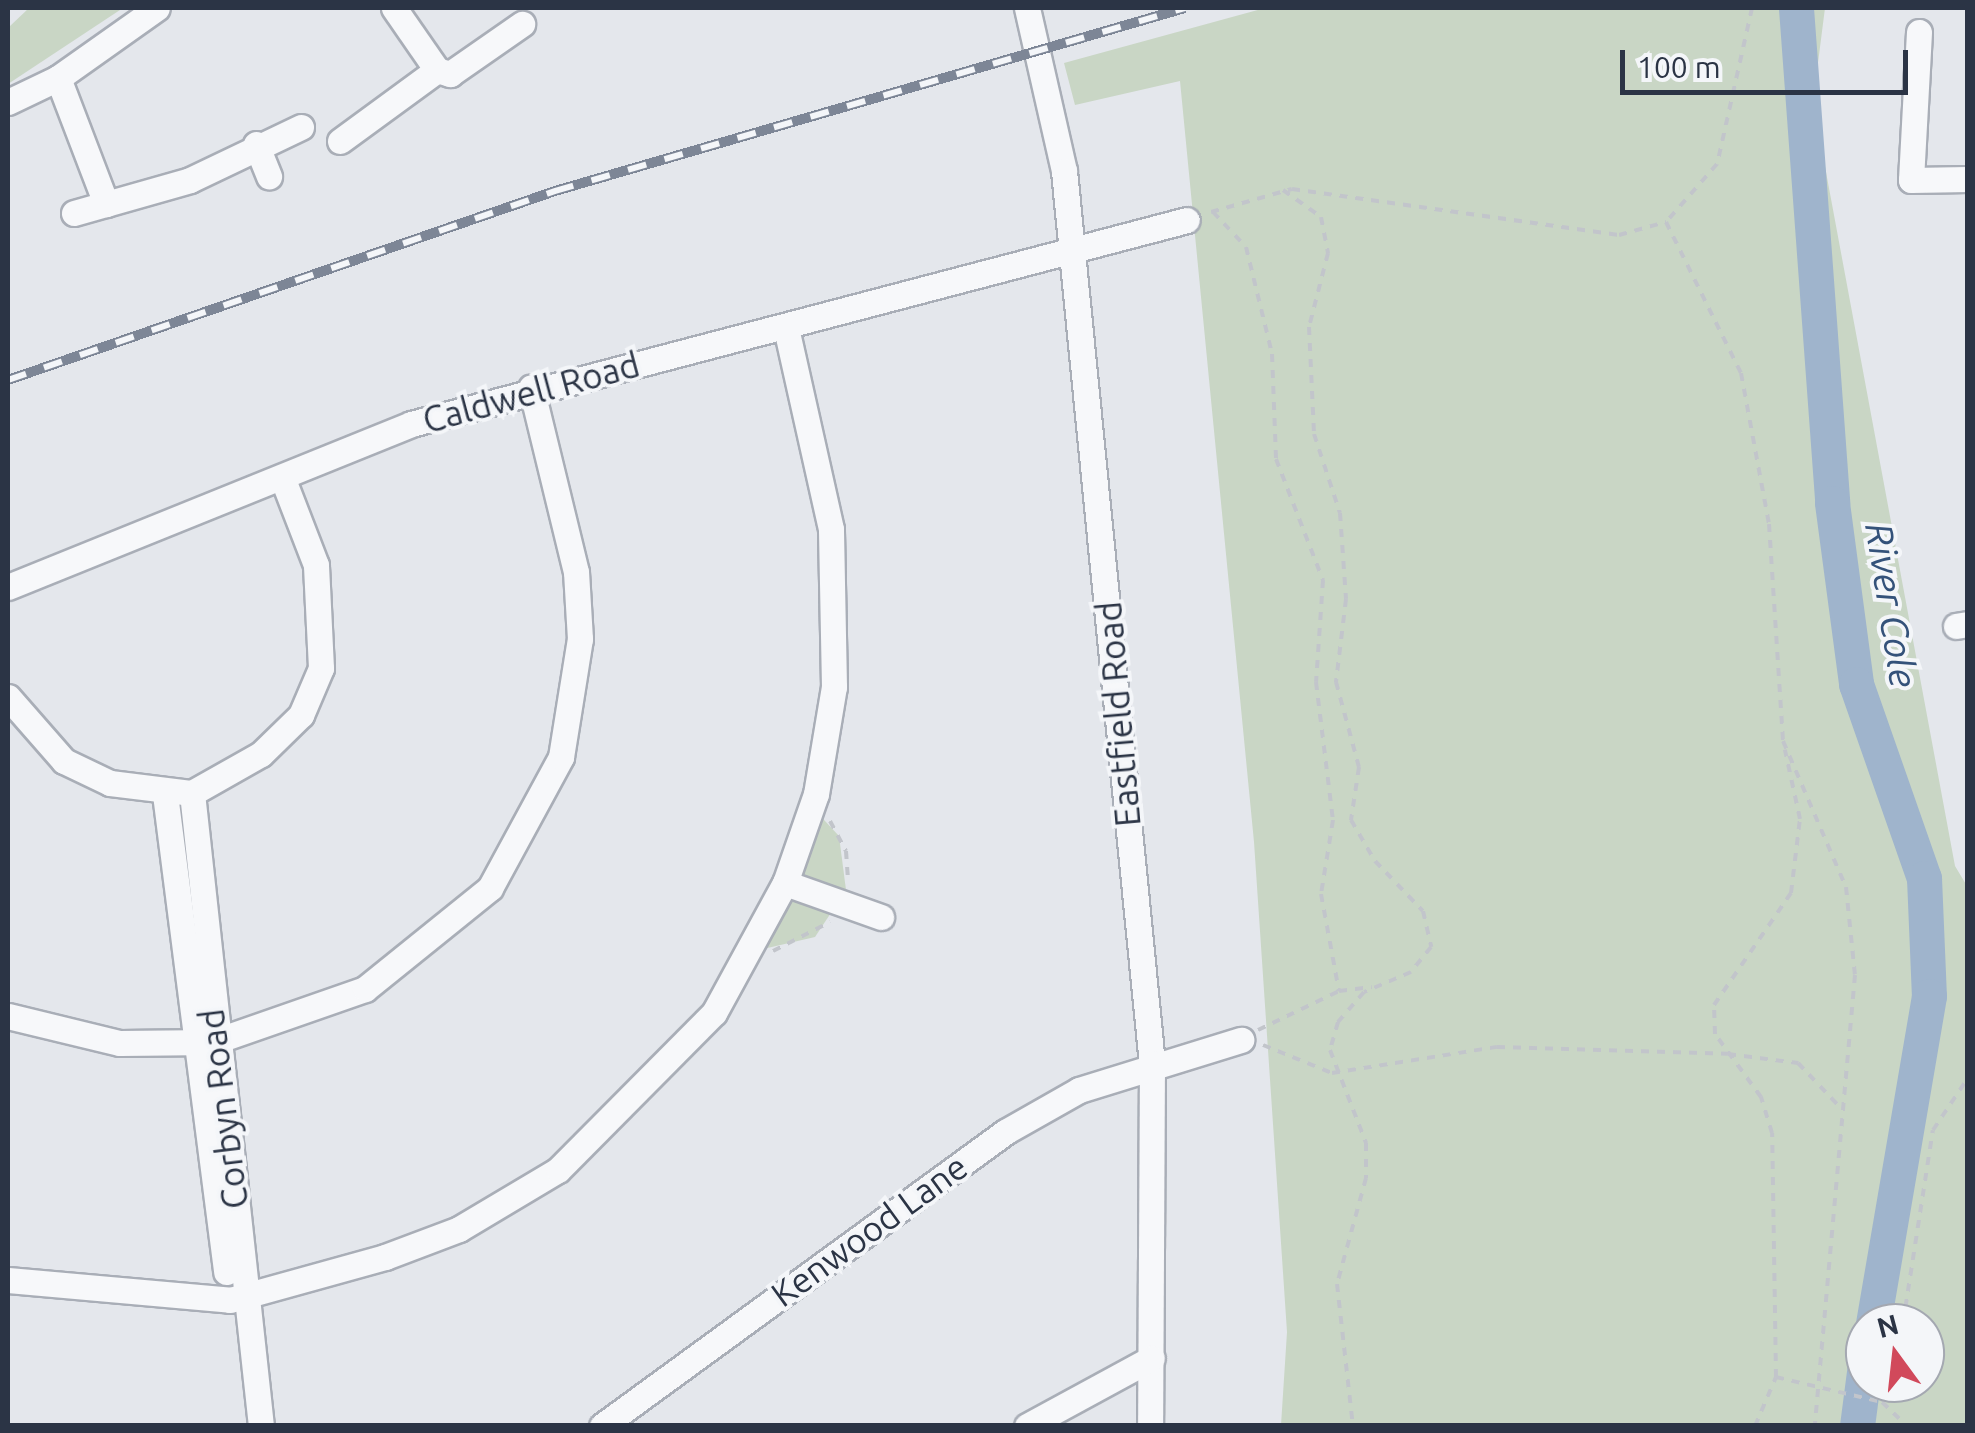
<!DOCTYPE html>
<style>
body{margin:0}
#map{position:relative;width:1975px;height:1433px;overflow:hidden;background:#e4e7ec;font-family:Ubuntu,sans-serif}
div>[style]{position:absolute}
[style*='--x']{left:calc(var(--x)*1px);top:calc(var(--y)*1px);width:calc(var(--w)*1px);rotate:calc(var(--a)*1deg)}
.green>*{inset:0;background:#c9d6c5}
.river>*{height:35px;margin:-17.5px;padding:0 17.5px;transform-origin:17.5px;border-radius:17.5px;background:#9fb4cc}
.path>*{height:4px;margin-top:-2px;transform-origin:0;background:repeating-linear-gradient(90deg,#c2c5cb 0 8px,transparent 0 16px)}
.roads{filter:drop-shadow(2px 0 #a9aeb7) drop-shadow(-2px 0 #a9aeb7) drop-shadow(0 2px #a9aeb7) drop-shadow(0 -2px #a9aeb7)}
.minor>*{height:25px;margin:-12.5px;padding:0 12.5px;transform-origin:12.5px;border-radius:12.5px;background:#f7f8fa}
.rail>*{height:10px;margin-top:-5px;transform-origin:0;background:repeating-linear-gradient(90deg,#f4f6f9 0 19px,#7d8696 0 38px);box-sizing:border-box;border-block:2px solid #7d8696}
span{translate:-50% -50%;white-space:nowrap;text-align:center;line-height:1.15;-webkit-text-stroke:8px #f4f6f9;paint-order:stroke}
.street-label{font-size:35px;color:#2b3445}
.water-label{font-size:38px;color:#34527a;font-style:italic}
.frame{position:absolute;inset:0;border:10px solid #2b3445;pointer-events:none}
.north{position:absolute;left:1845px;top:1303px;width:100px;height:100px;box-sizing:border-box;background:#f4f6f9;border:2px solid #a4a8b1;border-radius:50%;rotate:345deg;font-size:28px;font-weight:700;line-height:40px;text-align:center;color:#2b3445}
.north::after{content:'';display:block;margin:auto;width:35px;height:45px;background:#d1495b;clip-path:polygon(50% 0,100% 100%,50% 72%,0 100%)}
.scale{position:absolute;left:1620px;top:50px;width:288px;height:45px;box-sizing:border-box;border:5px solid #2b3445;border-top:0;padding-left:12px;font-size:30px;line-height:35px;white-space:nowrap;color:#2b3445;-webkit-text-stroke:8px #f4f6f9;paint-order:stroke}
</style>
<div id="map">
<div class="green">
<i style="clip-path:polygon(29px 8px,123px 8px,8px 84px,9px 27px)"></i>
<i style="clip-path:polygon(evenodd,1265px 8px,1825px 8px,1813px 102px,1955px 866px,1967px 886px,1967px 1425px,1281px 1425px,1287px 1332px,1254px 842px,1180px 81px,1075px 105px,1064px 63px,1265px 8px,1865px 1323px,1925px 1323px,1925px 1383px,1865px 1383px,1865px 1323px)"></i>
<i style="clip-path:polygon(811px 806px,839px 836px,846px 890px,815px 937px,759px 950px)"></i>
</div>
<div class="river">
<i style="--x:1796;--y:8;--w:496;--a:85.8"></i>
<i style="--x:1832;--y:503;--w:183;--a:82.4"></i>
<i style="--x:1856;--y:684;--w:206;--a:70.7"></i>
<i style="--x:1924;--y:878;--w:118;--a:87.6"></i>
<i style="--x:1929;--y:996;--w:332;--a:99.7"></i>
<i style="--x:1857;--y:1426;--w:63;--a:-82.6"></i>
</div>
<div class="path">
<i style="--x:1752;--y:8;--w:160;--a:102.6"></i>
<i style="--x:1717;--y:164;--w:77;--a:131.3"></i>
<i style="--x:1666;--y:222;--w:169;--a:63.6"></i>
<i style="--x:1741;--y:373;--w:154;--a:79.5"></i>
<i style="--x:1769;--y:524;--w:217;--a:86.3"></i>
<i style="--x:1783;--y:741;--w:159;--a:66.7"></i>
<i style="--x:1846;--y:887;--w:88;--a:84.2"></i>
<i style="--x:1855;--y:975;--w:453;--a:95.1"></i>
<i style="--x:1283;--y:190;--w:47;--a:35.4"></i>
<i style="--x:1321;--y:217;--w:37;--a:79"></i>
<i style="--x:1328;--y:253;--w:76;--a:104.4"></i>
<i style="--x:1309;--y:327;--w:107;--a:87.3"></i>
<i style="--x:1314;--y:434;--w:83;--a:71.8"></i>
<i style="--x:1340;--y:513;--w:86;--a:86"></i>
<i style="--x:1346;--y:599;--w:84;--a:96.9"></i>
<i style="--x:1336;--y:682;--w:88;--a:74.9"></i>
<i style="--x:1359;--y:767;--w:54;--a:98.6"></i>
<i style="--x:1351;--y:820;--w:48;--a:59.7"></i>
<i style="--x:1375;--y:861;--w:69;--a:46.2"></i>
<i style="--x:1423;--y:911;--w:37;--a:77"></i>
<i style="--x:1431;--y:947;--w:32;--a:129"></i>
<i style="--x:1411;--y:972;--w:51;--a:156.9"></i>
<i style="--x:1364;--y:992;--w:40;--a:131"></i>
<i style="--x:1338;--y:1022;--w:29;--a:106"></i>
<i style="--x:1330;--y:1050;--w:100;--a:68.8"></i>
<i style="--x:1366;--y:1143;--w:35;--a:90"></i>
<i style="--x:1366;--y:1178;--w:110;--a:105.3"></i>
<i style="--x:1337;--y:1284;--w:143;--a:83.6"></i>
<i style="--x:1211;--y:212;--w:84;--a:-15.9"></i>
<i style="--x:1292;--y:189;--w:330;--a:8"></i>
<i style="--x:1619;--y:235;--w:49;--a:-15.5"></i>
<i style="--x:1213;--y:212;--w:48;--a:46.7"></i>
<i style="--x:1246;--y:247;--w:110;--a:76.3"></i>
<i style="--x:1272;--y:354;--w:105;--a:87.8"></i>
<i style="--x:1276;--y:459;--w:130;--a:68.8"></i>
<i style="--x:1323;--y:580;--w:102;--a:93.9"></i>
<i style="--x:1316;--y:682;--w:139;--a:83"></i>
<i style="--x:1333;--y:820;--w:75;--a:99.2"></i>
<i style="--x:1321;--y:894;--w:99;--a:79.5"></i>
<i style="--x:830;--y:821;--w:34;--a:62"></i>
<i style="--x:846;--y:851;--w:30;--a:86"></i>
<i style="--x:1968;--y:830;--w:10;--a:90"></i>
<i style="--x:773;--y:951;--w:64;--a:-27"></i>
<i style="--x:1258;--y:1030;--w:90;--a:-25.7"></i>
<i style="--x:1339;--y:991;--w:33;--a:-7"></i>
<i style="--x:1263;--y:1045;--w:74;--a:22.1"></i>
<i style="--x:1332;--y:1073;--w:167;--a:-9"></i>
<i style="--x:1497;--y:1047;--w:231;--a:1.7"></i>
<i style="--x:1728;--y:1054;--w:71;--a:7.3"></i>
<i style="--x:1798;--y:1063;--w:57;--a:46.4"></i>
<i style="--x:1903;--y:1323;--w:195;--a:-81.2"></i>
<i style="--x:1933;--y:1130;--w:63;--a:-56.1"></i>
<i style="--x:1776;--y:1377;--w:244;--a:-90.9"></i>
<i style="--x:1772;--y:1133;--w:38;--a:-107"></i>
<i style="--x:1761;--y:1097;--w:78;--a:-126.1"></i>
<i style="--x:1715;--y:1034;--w:29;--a:-92"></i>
<i style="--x:1714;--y:1005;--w:136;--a:-55.5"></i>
<i style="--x:1791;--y:893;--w:75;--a:-83.1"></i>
<i style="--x:1800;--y:819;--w:71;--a:-102.3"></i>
<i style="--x:1882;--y:1402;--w:25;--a:-48"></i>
<i style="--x:1755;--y:1426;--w:53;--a:-66.8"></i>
<i style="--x:1776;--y:1377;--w:109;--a:13.3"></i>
<i style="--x:1882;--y:1402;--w:35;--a:44"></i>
</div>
<div class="roads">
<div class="minor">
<i style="--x:394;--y:8;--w:75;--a:55.3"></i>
<i style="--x:1027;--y:8;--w:167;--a:77.2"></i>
<i style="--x:1064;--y:171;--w:896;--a:84.37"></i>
<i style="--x:1152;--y:1063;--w:363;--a:90.3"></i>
<i style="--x:1919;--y:32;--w:148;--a:93.1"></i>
<i style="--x:1911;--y:180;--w:57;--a:-1"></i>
<i style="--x:58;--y:78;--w:135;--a:69.1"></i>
<i style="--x:106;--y:204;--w:87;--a:-15.9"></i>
<i style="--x:190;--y:180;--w:123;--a:-25.5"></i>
<i style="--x:8;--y:102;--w:55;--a:-25.6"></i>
<i style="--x:58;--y:78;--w:121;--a:-35.3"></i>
<i style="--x:340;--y:141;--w:120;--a:-36.2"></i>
<i style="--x:437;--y:70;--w:14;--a:17"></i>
<i style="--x:450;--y:74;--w:88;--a:-34.8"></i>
<i style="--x:256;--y:144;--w:35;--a:68"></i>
<i style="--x:74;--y:213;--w:33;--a:-16"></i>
<i style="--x:8;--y:587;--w:435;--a:-22"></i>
<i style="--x:411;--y:424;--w:802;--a:-14.73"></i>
<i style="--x:1956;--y:626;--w:12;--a:-9"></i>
<i style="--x:8;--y:697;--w:85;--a:48.8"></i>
<i style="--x:64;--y:761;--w:51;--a:25.6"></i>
<i style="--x:110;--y:783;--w:83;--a:7"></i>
<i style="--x:192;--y:793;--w:79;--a:-29.5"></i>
<i style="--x:261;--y:754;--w:56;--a:-44.3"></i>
<i style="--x:301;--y:715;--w:51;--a:-66.9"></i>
<i style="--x:321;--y:668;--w:103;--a:-92.8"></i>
<i style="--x:316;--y:565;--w:94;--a:-111.1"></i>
<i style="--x:192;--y:793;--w:637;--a:83.78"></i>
<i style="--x:165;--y:794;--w:482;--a:82.7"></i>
<i style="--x:785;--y:883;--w:102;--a:19.5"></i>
<i style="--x:8;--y:1016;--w:115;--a:13.6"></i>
<i style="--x:120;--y:1043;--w:93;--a:-0.6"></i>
<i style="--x:213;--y:1042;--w:161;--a:-19.2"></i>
<i style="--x:365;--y:989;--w:161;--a:-38.9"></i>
<i style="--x:490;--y:888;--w:149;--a:-61.5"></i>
<i style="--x:561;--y:757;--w:120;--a:-80.9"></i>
<i style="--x:580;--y:639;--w:67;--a:-93.4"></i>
<i style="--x:576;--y:572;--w:190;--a:-103.7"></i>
<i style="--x:8;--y:1280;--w:223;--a:5.1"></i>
<i style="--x:230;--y:1300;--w:161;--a:-15.5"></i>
<i style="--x:385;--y:1257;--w:79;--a:-20.7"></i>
<i style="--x:459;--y:1229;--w:115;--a:-30.8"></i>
<i style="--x:558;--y:1170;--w:221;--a:-45.2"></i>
<i style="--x:714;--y:1013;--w:148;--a:-61.4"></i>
<i style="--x:785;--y:883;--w:94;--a:-70.8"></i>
<i style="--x:816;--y:794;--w:109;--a:-80.5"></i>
<i style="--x:834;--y:687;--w:158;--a:-91.1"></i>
<i style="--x:831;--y:529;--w:207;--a:-102.6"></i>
<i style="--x:602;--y:1426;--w:499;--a:-36.1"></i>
<i style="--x:1005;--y:1132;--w:85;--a:-29.6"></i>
<i style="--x:1079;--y:1090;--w:170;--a:-17.2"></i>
<i style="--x:1027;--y:1426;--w:142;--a:-28.5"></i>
</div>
</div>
<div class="rail">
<i style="--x:8;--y:380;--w:579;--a:-19.06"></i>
<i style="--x:555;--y:191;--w:656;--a:-16.2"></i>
</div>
<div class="street-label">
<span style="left:531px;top:392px;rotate:-15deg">Caldwell Road</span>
<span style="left:1118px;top:714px;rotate:-95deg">Eastfield Road</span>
<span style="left:223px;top:1109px;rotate:-97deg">Corbyn Road</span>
<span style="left:869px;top:1230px;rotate:-36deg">Kenwood Lane</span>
</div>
<div class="water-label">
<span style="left:1891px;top:605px;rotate:81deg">River Cole</span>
</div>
<div class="frame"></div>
<div class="north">N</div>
<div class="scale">100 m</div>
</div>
